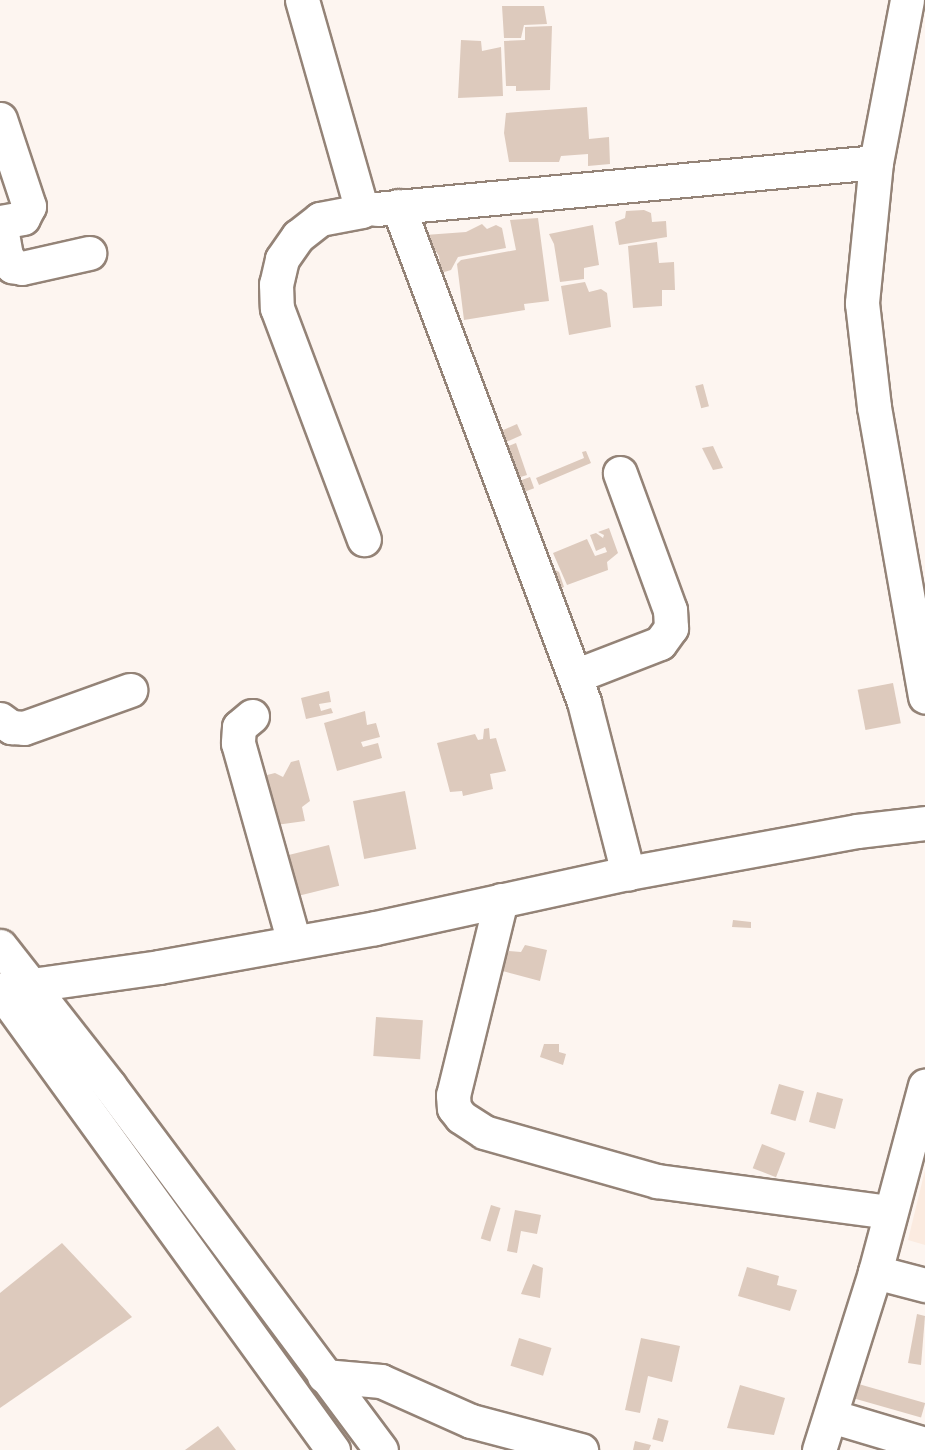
<!DOCTYPE html>
<style>
body{margin:0}
#map{position:relative;width:925px;height:1450px;overflow:hidden;background:#fdf5f0;font-family:"Nunito Sans",sans-serif}
div>[style]{position:absolute}
[style*='--x']{left:calc(var(--x)*1px);top:calc(var(--y)*1px);width:calc(var(--w)*1px);rotate:calc(var(--a)*1deg)}
.built>*{inset:0;background:#fbebe0}
.building>*{inset:0;background:#ddcabd;transform-origin:0 0}
.roads{filter:drop-shadow(2px 0 #948377) drop-shadow(-2px 0 #948377) drop-shadow(0 2px #948377) drop-shadow(0 -2px #948377)}
.minor>*{height:33px;margin:-16.5px;padding:0 16.5px;transform-origin:16.5px;border-radius:16.5px;background:#fff}
.major>*{height:33px;margin:-16.5px;padding:0 16.5px;transform-origin:16.5px;border-radius:16.5px;background:#fff}
span{translate:-50% -50%;white-space:nowrap;text-align:center;line-height:1.15;-webkit-text-stroke:4.5px #fdf5f0;paint-order:stroke}
</style>
<div id="map">
<div class="built">
<i style="clip-path:polygon(925px 1170px,925px 1245px,908px 1240px)"></i>
</div>
<div class="building">
<i style="clip-path:polygon(502px 6px,544px 6px,547px 24px,524px 25px,521px 38px,504px 38px)"></i>
<i style="clip-path:polygon(552px 26px,550px 90px,516px 91px,516px 86px,506px 86px,504px 41px,525px 40px,525px 27px)"></i>
<i style="clip-path:polygon(461px 40px,481px 41px,482px 51px,501px 47px,503px 96px,458px 98px)"></i>
<i style="clip-path:polygon(587px 107px,589px 139px,609px 137px,610px 164px,588px 166px,588px 154px,561px 156px,559px 162px,509px 162px,504px 133px,506px 113px)"></i>
<i style="clip-path:polygon(644px 210px,651px 213px,652px 222px,666px 221px,667px 237px,619px 245px,615px 222px,625px 218px,626px 211px)"></i>
<i style="clip-path:polygon(538px 218px,549px 301px,524px 304px,525px 310px,464px 320px,457px 264px,461px 260px,516px 250px,510px 220px)"></i>
<i style="clip-path:polygon(482px 224px,487px 229px,496px 225px,502px 228px,506px 248px,458px 257px,451px 270px,441px 273px,439px 256px,425px 235px,466px 232px)"></i>
<i style="clip-path:polygon(593px 225px,599px 265px,584px 268px,584px 279px,560px 282px,554px 244px,549px 234px)"></i>
<i style="clip-path:polygon(657px 242px,659px 263px,674px 262px,675px 290px,662px 290px,662px 306px,633px 308px,628px 246px)"></i>
<i style="clip-path:polygon(585px 282px,589px 292px,601px 289px,607px 293px,611px 327px,569px 335px,561px 286px)"></i>
<i style="left:703px;top:384px;width:23px;height:8px;rotate:75deg"></i>
<i style="left:517px;top:424px;width:12px;height:33px;rotate:66deg"></i>
<i style="clip-path:polygon(516px 443px,527px 475px,511px 480px,493px 452px)"></i>
<i style="clip-path:polygon(713px 446px,723px 468px,713px 470px,702px 448px)"></i>
<i style="clip-path:polygon(586px 451px,591px 463px,539px 485px,536px 478px,584px 458px,582px 452px)"></i>
<i style="left:530px;top:477px;width:12px;height:18px;rotate:70deg"></i>
<i style="clip-path:polygon(609px 528px,618px 553px,607px 562px,608px 570px,567px 585px,553px 553px,587px 539px,595px 556px,607px 552px,605px 547px,596px 551px,590px 535px,596px 533px,603px 538px,604px 535px,598px 532px)"></i>
<i style="clip-path:polygon(550px 567px,559px 572px,564px 587px,546px 594px)"></i>
<i style="left:893px;top:683px;width:41px;height:36px;rotate:79deg"></i>
<i style="clip-path:polygon(329px 691px,331px 702px,319px 704px,321px 711px,331px 708px,333px 713px,306px 719px,301px 698px)"></i>
<i style="clip-path:polygon(365px 711px,367px 725px,376px 723px,380px 737px,361px 742px,363px 747px,378px 743px,382px 758px,337px 771px,324px 723px)"></i>
<i style="clip-path:polygon(489px 728px,490px 739px,496px 738px,506px 771px,490px 774px,493px 789px,463px 796px,462px 791px,450px 792px,437px 743px,475px 734px,478px 740px,483px 739px,484px 729px)"></i>
<i style="clip-path:polygon(299px 760px,310px 801px,302px 807px,305px 821px,276px 825px,263px 776px,275px 773px,283px 777px,291px 762px)"></i>
<i style="left:405px;top:791px;width:59px;height:53px;rotate:79deg"></i>
<i style="left:329px;top:845px;width:42px;height:53px;rotate:76deg"></i>
<i style="clip-path:polygon(733px 920px,751px 922px,751px 928px,732px 927px)"></i>
<i style="clip-path:polygon(525px 945px,547px 950px,540px 981px,499px 970px,509px 951px,521px 952px)"></i>
<i style="left:376px;top:1017px;width:47px;height:39px;rotate:4deg"></i>
<i style="clip-path:polygon(544px 1044px,559px 1044px,559px 1052px,566px 1054px,563px 1065px,540px 1057px)"></i>
<i style="left:779px;top:1084px;width:26px;height:31px;rotate:16deg"></i>
<i style="left:817px;top:1092px;width:27px;height:31px;rotate:15deg"></i>
<i style="left:762px;top:1144px;width:25px;height:26px;rotate:21deg"></i>
<i style="left:491px;top:1205px;width:10px;height:35px;rotate:17deg"></i>
<i style="clip-path:polygon(515px 1210px,541px 1215px,537px 1234px,521px 1231px,517px 1253px,507px 1251px)"></i>
<i style="clip-path:polygon(62px 1243px,132px 1317px,0 1408px,0 1293px)"></i>
<i style="clip-path:polygon(533px 1264px,543px 1268px,540px 1298px,521px 1294px)"></i>
<i style="clip-path:polygon(747px 1267px,779px 1276px,777px 1285px,797px 1290px,790px 1311px,738px 1296px)"></i>
<i style="clip-path:polygon(917px 1314px,925px 1316px,921px 1365px,908px 1363px)"></i>
<i style="left:519px;top:1338px;width:34px;height:29px;rotate:17deg"></i>
<i style="clip-path:polygon(641px 1338px,680px 1346px,672px 1382px,648px 1376px,640px 1413px,625px 1410px)"></i>
<i style="left:855px;top:1383px;width:73px;height:15px;rotate:16deg"></i>
<i style="clip-path:polygon(740px 1385px,785px 1398px,774px 1435px,727px 1428px)"></i>
<i style="left:658px;top:1418px;width:11px;height:22px;rotate:15deg"></i>
<i style="clip-path:polygon(218px 1426px,236px 1450px,185px 1450px)"></i>
<i style="clip-path:polygon(635px 1441px,651px 1445px,649px 1450px,633px 1450px)"></i>
</div>
<div class="roads">
<div class="minor">
<i style="--x:302;--y:0;--w:219;--a:74.1"></i>
<i style="--x:362;--y:211;--w:43;--a:169.2"></i>
<i style="--x:320;--y:219;--w:28;--a:142"></i>
<i style="--x:298;--y:236;--w:28;--a:125"></i>
<i style="--x:282;--y:259;--w:26;--a:103"></i>
<i style="--x:276;--y:284;--w:24;--a:88"></i>
<i style="--x:277;--y:308;--w:247;--a:69.4"></i>
<i style="--x:907;--y:0;--w:165;--a:100.8"></i>
<i style="--x:876;--y:162;--w:142;--a:95.7"></i>
<i style="--x:862;--y:303;--w:105;--a:83.4"></i>
<i style="--x:874;--y:407;--w:294;--a:80"></i>
<i style="--x:0;--y:119;--w:92;--a:71.6"></i>
<i style="--x:29;--y:206;--w:13;--a:117"></i>
<i style="--x:23;--y:218;--w:23;--a:170"></i>
<i style="--x:398;--y:206;--w:530;--a:69.44"></i>
<i style="--x:584;--y:702;--w:177;--a:75.6"></i>
<i style="--x:376;--y:209;--w:502;--a:-5.37"></i>
<i style="--x:0;--y:222;--w:34;--a:80"></i>
<i style="--x:6;--y:255;--w:13;--a:61"></i>
<i style="--x:12;--y:266;--w:10;--a:11"></i>
<i style="--x:22;--y:268;--w:69;--a:-12.6"></i>
<i style="--x:575;--y:676;--w:91;--a:-21.2"></i>
<i style="--x:660;--y:643;--w:19;--a:-54"></i>
<i style="--x:671;--y:628;--w:18;--a:-93"></i>
<i style="--x:670;--y:610;--w:146;--a:-110.1"></i>
<i style="--x:252;--y:716;--w:17;--a:140"></i>
<i style="--x:239;--y:727;--w:16;--a:94"></i>
<i style="--x:238;--y:743;--w:207;--a:74.3"></i>
<i style="--x:0;--y:719;--w:14;--a:36"></i>
<i style="--x:11;--y:727;--w:13;--a:4"></i>
<i style="--x:24;--y:728;--w:113;--a:-19.7"></i>
<i style="--x:501;--y:900;--w:201;--a:103.8"></i>
<i style="--x:453;--y:1095;--w:13;--a:86"></i>
<i style="--x:454;--y:1108;--w:11;--a:52"></i>
<i style="--x:461;--y:1117;--w:27;--a:33"></i>
<i style="--x:484;--y:1132;--w:180;--a:15.8"></i>
<i style="--x:657;--y:1181;--w:235;--a:7.6"></i>
<i style="--x:3;--y:989;--w:158;--a:-8"></i>
<i style="--x:159;--y:967;--w:219;--a:-10.2"></i>
<i style="--x:375;--y:928;--w:259;--a:-12.3"></i>
<i style="--x:628;--y:873;--w:233;--a:-10.4"></i>
<i style="--x:857;--y:831;--w:68;--a:-6.7"></i>
<i style="--x:875;--y:1272;--w:52;--a:14.6"></i>
<i style="--x:324;--y:1376;--w:57;--a:5"></i>
<i style="--x:381;--y:1381;--w:98;--a:24"></i>
<i style="--x:471;--y:1421;--w:114;--a:14.8"></i>
<i style="--x:831;--y:1416;--w:98;--a:16.6"></i>
<i style="--x:819;--y:1450;--w:187;--a:-72.5"></i>
<i style="--x:875;--y:1272;--w:193;--a:-75"></i>
</div>
<div class="major">
<i style="--x:0;--y:946;--w:177;--a:51.9"></i>
<i style="--x:109;--y:1085;--w:455;--a:53.3"></i>
<i style="--x:0;--y:990;--w:568;--a:54.1"></i>
</div>
</div>
</div>
